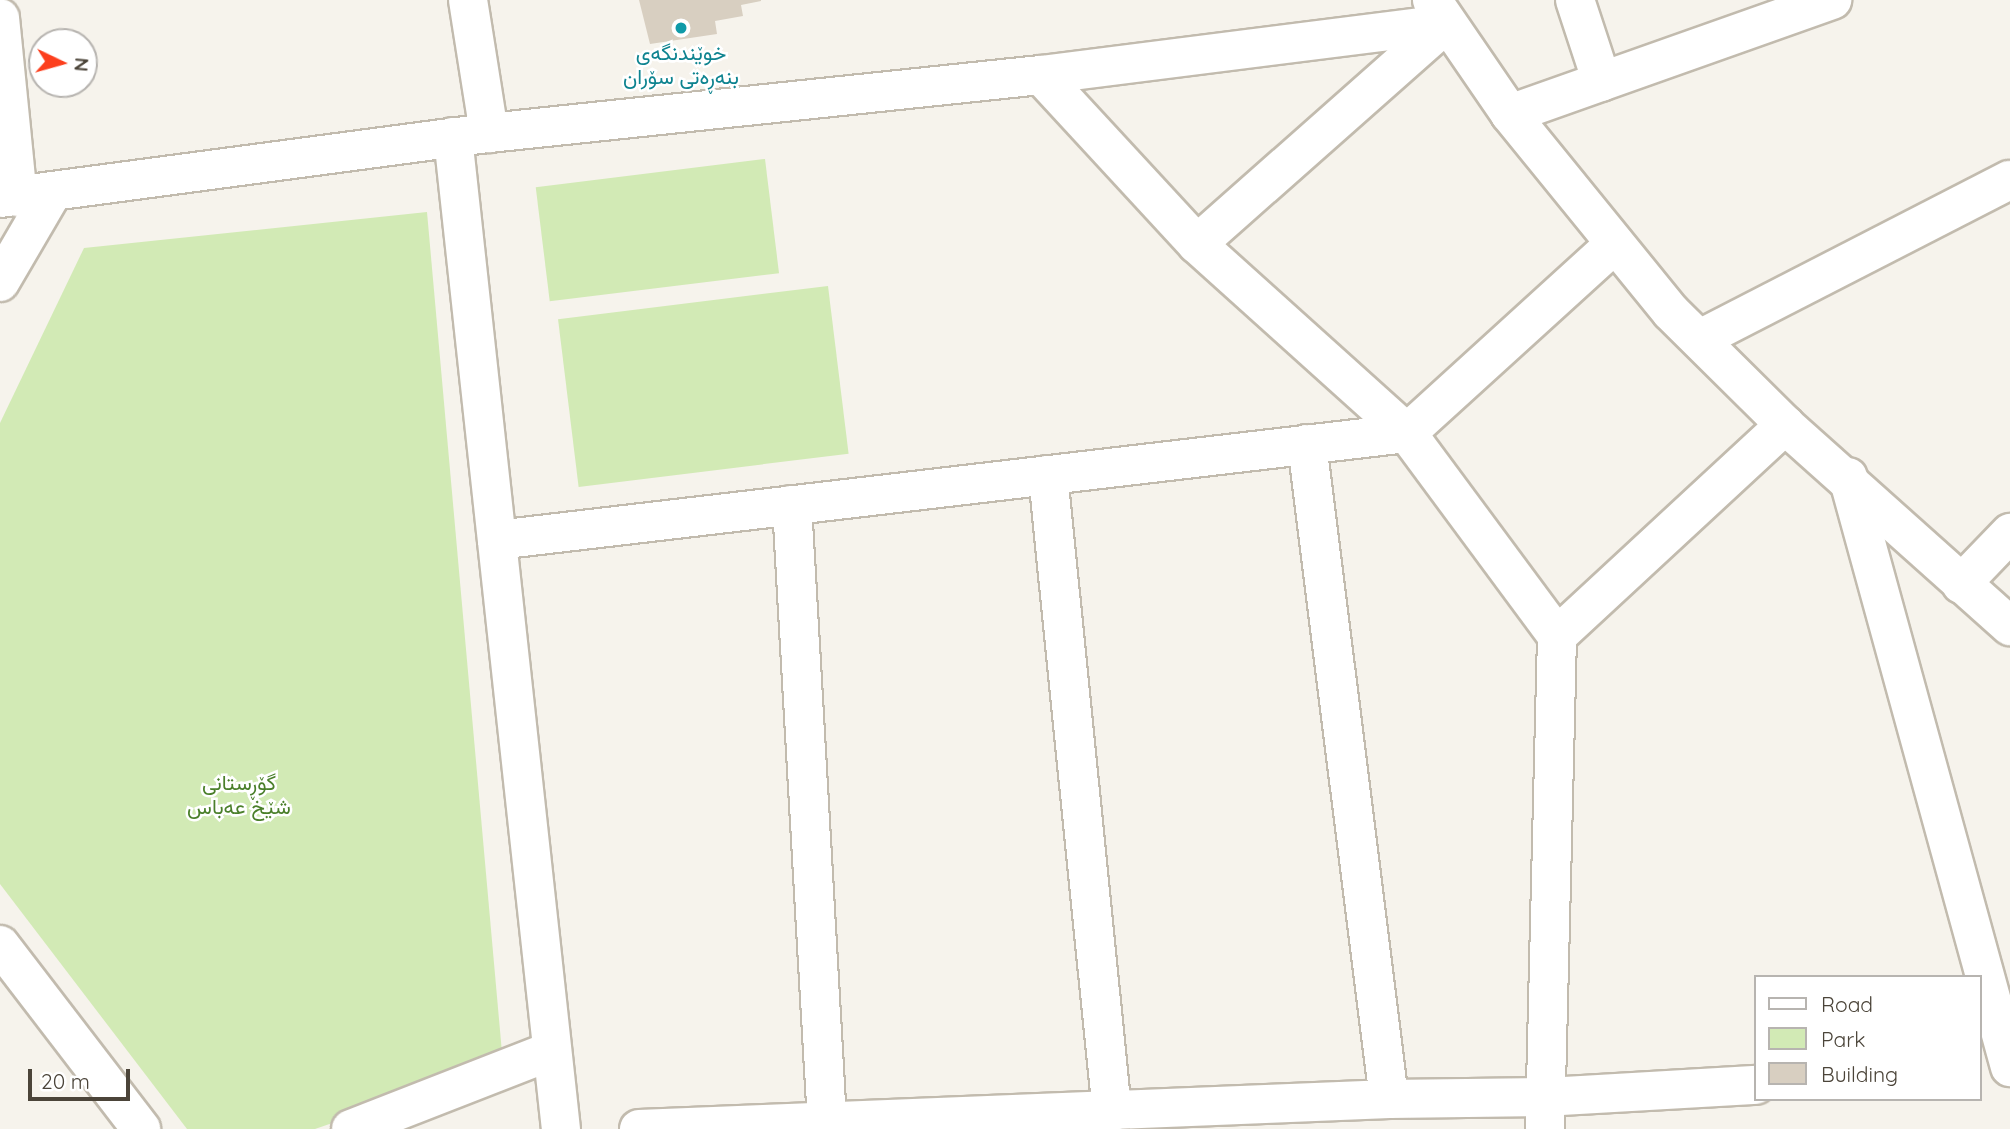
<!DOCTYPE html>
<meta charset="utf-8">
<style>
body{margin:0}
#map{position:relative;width:2010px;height:1129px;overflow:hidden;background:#f6f3ec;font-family:Quicksand,Vazirmatn,sans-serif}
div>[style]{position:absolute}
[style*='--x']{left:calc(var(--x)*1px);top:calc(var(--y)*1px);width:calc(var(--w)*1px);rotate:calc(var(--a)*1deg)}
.green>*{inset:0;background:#d2eab5;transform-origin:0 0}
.building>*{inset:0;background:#d8cfc1}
.roads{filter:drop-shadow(2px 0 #c2bbae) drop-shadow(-2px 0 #c2bbae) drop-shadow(0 2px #c2bbae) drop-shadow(0 -2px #c2bbae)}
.minor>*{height:38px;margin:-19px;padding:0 19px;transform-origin:19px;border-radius:19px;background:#fff}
.tertiary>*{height:38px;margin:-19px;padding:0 19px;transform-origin:19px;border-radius:19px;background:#fff}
.dots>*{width:19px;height:19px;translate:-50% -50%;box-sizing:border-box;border:4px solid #fff;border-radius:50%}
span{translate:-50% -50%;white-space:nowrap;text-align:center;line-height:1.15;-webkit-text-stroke:5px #fff;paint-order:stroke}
.culture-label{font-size:21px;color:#0d838f}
.park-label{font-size:21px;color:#4a7f2a}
.legend{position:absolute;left:1754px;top:975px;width:228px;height:126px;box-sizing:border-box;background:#fff;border:2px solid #b7b4b0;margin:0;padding:9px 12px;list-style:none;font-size:21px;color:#4b4439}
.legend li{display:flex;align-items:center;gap:14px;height:35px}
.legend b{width:35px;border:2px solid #b7b4b0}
.north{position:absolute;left:28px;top:28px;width:70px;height:70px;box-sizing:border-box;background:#fff;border:2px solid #b7b4b0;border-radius:50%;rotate:95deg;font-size:19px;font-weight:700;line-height:28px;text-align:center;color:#4b4439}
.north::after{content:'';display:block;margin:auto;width:24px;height:32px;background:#fc3f1d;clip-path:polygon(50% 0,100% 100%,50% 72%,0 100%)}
.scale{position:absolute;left:28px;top:1069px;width:102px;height:32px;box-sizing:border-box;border:4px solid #4b4439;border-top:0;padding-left:9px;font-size:21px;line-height:24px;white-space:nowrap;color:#4b4439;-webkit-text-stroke:5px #fff;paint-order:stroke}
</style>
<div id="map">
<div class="green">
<i style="left:765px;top:159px;width:115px;height:231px;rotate:83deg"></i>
<i style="clip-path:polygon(427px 212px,503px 1064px,315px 1129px,187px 1129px,0 884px,0 423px,84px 248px)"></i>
<i style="left:828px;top:286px;width:169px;height:272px;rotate:83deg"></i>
</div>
<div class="building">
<i style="clip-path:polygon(639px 0,761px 0,761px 1px,741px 5px,743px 16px,715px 21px,717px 34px,650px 44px)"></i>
</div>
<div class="roads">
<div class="minor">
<i style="--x:468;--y:0;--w:135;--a:81"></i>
<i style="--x:1575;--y:0;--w:86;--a:71.8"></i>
<i style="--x:0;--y:18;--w:180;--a:84.3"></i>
<i style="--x:1041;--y:75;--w:230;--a:47.3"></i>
<i style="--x:1197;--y:244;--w:283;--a:42"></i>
<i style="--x:1407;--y:433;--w:252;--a:53.5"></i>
<i style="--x:1557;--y:636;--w:493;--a:91.4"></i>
<i style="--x:1510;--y:114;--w:342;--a:-19.5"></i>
<i style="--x:453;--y:137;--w:998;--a:83.79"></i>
<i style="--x:0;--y:198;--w:493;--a:-7.6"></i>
<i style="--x:489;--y:133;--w:555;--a:-6"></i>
<i style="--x:1041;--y:75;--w:408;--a:-7.2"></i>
<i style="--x:1197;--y:244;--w:332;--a:-41.5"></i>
<i style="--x:0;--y:282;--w:103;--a:-59.7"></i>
<i style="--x:1700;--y:339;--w:348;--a:-27.2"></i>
<i style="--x:1307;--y:444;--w:660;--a:82.86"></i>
<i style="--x:1048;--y:475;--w:640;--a:84.26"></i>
<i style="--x:1848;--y:477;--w:612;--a:74.65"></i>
<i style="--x:792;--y:505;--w:618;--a:86.75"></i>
<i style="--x:497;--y:540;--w:916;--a:-6.71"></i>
<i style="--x:1407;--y:433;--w:281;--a:-42.3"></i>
<i style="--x:1961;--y:584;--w:71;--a:-46.1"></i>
<i style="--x:1557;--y:636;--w:311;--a:-42.8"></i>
<i style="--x:0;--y:945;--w:232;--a:52.5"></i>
<i style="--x:351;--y:1129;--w:215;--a:-21.3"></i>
<i style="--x:639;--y:1129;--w:751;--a:-2.29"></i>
<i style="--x:1389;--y:1099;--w:156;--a:-0.7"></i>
<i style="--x:1545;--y:1097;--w:211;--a:-3.3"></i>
</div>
<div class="tertiary">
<i style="--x:1432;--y:0;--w:138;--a:55.6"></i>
<i style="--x:1510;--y:114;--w:255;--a:50.9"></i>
<i style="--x:1671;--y:312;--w:161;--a:44.7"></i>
<i style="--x:1785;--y:425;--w:302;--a:41.8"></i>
</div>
</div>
<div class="dots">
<i style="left:681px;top:28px;background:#0f9aa8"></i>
</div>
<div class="culture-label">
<span style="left:681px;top:64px">خوێندنگەی<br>بنەڕەتی سۆران</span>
</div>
<div class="park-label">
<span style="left:239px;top:794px">گۆڕستانی<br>شێخ عەباس</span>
</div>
<ul class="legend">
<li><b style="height:9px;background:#fff"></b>Road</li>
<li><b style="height:19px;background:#d2eab5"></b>Park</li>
<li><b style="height:19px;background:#d8cfc1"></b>Building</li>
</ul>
<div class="north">N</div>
<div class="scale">20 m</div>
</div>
